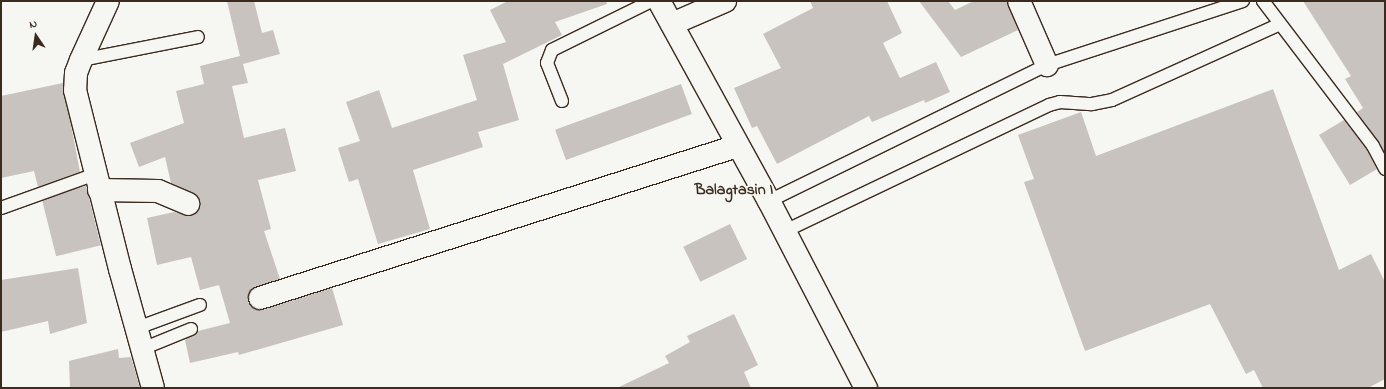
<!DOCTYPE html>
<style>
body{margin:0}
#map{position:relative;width:1386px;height:389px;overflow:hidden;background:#f6f6f2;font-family:"Indie Flower",sans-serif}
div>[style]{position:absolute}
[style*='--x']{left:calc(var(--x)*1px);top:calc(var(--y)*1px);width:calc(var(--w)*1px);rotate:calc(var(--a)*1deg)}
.building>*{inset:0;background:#c8c3be;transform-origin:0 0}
.roads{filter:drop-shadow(1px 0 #3b2a1e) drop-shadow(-1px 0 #3b2a1e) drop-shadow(0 1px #3b2a1e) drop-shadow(0 -1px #3b2a1e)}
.lane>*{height:12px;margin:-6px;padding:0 6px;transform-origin:6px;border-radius:6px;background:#f6f6f2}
.street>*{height:22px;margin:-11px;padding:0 11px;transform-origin:11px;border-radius:11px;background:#f6f6f2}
.secondary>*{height:22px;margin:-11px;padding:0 11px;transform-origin:11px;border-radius:11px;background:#f6f6f2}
span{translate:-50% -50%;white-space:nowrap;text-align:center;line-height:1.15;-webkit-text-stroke:3.5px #f6f6f2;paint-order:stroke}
.quarter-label{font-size:16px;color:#3b2a1e;font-weight:700}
.frame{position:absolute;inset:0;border:2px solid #3b2a1e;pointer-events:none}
.north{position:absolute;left:16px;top:16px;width:40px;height:40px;-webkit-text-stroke:3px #f6f6f2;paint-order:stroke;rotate:347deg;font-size:11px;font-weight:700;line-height:16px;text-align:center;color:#3b2a1e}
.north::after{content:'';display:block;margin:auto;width:14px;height:18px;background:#3b2a1e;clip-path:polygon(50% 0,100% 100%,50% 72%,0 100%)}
</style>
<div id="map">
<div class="building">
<i style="clip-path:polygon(227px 1px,254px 1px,262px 33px,273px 30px,280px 54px,243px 64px,248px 83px,232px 86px,244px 138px,285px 128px,296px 171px,258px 180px,271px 229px,264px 231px,280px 279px,251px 289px,248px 302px,252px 307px,263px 310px,332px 288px,343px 325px,239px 355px,238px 352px,190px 363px,185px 340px,198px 331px,230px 323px,219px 285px,200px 290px,191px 257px,157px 265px,147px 218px,174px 212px,190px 216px,199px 209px,200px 202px,193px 193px,171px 183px,165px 157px,139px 167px,130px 143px,184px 123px,176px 91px,204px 84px,200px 66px,240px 56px)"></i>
<i style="clip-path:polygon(508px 1px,606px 1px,607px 4px,555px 22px,562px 35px,503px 64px,519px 120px,478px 132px,483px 147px,413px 170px,430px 229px,378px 244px,358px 179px,349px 182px,338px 148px,360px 141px,346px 102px,379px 90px,392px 128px,477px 100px,463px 55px,506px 42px,490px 10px)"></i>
<i style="clip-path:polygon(810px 1px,887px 1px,902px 33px,883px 43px,900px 78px,936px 62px,950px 92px,925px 103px,924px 100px,872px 122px,869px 116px,777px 164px,757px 126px,752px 128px,734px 88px,781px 68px,763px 34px,813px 8px)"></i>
<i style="clip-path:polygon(919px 1px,948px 1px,955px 10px,974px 1px,1007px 1px,1018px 30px,961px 57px)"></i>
<i style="clip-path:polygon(1303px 1px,1385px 1px,1385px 153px,1357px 112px,1363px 108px,1345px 79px,1351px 76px)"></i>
<i style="clip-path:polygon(63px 83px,80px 172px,38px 187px,34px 171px,1px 178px,1px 96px)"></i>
<i style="left:681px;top:84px;width:32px;height:134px;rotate:70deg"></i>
<i style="clip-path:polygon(1273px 89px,1339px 270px,1371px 254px,1385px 282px,1385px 379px,1368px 388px,1263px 388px,1254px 370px,1246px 374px,1210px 304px,1085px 351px,1024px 182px,1034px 179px,1018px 135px,1081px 112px,1096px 156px)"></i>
<i style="clip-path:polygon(1344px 120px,1367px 150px,1377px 169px,1350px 185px,1319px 135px)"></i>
<i style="left:86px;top:186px;width:61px;height:46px;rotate:76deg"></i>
<i style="left:730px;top:224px;width:39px;height:52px;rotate:64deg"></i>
<i style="clip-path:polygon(78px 268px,87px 323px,50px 334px,48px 321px,1px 332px,1px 280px)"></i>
<i style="clip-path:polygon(734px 314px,758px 365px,744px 372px,751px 388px,617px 388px,669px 363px,665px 356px,690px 342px,687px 336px)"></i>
<i style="clip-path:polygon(118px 349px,119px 358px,131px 357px,140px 388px,70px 388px,69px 361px)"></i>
</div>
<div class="roads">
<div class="lane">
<i style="--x:1263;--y:1;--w:182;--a:52.8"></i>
<i style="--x:1373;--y:146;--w:26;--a:62"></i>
<i style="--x:81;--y:60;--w:119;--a:-11.1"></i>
<i style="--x:562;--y:101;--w:41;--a:-111.5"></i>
<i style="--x:547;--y:63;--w:14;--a:-69"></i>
<i style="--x:552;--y:50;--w:110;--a:-26.3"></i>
<i style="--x:769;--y:201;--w:309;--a:-26.1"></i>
<i style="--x:1047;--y:65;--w:206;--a:-18.1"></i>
<i style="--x:1;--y:208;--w:101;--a:-19.7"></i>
<i style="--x:785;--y:231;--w:293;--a:-25.5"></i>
<i style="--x:1049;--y:105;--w:11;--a:-15"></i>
<i style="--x:1060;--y:102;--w:32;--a:4"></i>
<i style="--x:1092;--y:104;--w:20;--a:-11"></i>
<i style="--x:1112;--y:100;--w:184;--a:-24.3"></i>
<i style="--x:137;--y:328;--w:67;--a:-20.1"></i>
<i style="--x:142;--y:349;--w:53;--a:-22.2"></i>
</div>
<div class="street">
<i style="--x:108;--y:1;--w:65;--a:114.6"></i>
<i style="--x:81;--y:60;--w:14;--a:111"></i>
<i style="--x:76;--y:73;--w:17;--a:93"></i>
<i style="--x:75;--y:90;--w:185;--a:75.9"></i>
<i style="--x:120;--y:269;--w:123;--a:74.5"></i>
<i style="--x:1019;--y:1;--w:70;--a:66.4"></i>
<i style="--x:672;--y:24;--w:58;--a:-23.5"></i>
<i style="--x:99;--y:190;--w:59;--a:1"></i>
<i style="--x:158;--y:191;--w:33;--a:23"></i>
<i style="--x:260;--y:298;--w:501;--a:-17.67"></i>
</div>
<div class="secondary">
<i style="--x:659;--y:1;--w:228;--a:61.2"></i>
<i style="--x:769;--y:201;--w:211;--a:62.6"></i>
</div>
</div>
<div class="quarter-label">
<span style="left:734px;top:190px">Balagtasin I</span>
</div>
<div class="frame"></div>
<div class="north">N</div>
</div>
